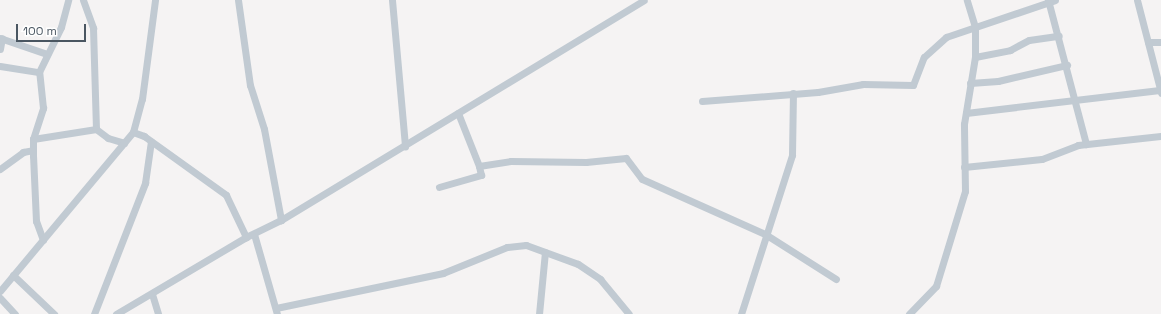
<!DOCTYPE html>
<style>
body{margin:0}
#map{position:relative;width:1161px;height:314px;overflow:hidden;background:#f5f3f3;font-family:"Space Grotesk",sans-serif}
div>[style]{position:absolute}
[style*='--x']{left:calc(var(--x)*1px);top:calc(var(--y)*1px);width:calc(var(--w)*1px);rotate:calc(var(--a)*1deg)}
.minor>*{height:7px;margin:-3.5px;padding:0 3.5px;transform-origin:3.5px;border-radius:3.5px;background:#c1cad2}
span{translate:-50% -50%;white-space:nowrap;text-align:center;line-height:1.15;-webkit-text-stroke:4px #fff;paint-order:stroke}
.scale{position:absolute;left:16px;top:24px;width:70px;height:18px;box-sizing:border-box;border:2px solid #4a5661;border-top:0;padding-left:5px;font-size:12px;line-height:14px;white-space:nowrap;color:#4a5661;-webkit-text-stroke:3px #fff;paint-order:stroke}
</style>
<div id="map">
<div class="minor">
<i style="--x:83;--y:0;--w:30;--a:70"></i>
<i style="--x:93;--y:28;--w:101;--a:88.3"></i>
<i style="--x:238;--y:0;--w:86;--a:82"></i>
<i style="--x:250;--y:85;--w:46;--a:72.3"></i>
<i style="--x:264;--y:129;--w:93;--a:79.4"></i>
<i style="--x:392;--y:0;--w:147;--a:84.9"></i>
<i style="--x:1048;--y:0;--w:149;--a:75.2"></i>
<i style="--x:1137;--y:0;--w:96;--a:75.5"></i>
<i style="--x:0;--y:38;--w:50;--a:18.8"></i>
<i style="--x:1148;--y:42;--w:13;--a:0"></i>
<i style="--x:0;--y:49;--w:11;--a:-80"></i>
<i style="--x:975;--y:57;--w:36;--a:-11"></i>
<i style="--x:1010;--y:50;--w:21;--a:-28"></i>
<i style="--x:1029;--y:40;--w:30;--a:-8"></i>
<i style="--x:0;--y:66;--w:39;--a:9"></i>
<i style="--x:970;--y:83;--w:28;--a:-4"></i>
<i style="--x:998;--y:81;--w:71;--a:-13.1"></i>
<i style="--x:702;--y:101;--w:116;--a:-4.4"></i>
<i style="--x:818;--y:92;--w:46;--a:-10.1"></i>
<i style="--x:863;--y:84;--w:50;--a:1.1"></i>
<i style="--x:913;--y:85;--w:30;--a:-69"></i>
<i style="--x:924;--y:57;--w:30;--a:-42"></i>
<i style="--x:946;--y:37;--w:115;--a:-18.7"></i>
<i style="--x:458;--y:113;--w:57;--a:68.4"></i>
<i style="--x:966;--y:113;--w:195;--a:-6.8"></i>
<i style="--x:133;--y:132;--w:12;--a:20"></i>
<i style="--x:144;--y:136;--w:101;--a:35.7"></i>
<i style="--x:226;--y:195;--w:47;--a:64.5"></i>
<i style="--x:33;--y:139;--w:64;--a:-9"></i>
<i style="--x:96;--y:129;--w:15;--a:37"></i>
<i style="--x:108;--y:138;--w:17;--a:17"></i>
<i style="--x:964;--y:167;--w:78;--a:-5.9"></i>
<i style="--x:1042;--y:159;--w:39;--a:-21"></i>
<i style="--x:1078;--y:145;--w:83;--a:-6.2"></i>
<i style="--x:0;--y:169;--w:29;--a:-36"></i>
<i style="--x:23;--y:152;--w:10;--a:-11"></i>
<i style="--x:439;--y:187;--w:44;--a:-15.9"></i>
<i style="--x:481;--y:175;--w:9;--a:-103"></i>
<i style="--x:479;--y:166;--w:32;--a:-9"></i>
<i style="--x:511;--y:161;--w:75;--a:0.8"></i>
<i style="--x:586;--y:162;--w:40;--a:-5.7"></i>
<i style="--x:626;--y:158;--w:26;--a:53"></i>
<i style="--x:642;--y:179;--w:135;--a:24.1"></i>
<i style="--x:765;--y:234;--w:84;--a:32.4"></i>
<i style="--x:254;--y:234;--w:83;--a:74"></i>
<i style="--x:43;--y:240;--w:20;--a:-110"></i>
<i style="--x:36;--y:221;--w:65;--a:-92.6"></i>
<i style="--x:33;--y:156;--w:17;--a:-90"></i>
<i style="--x:33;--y:139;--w:33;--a:-72"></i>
<i style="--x:43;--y:108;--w:36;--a:-96"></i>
<i style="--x:39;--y:72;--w:50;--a:-63.9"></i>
<i style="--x:61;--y:27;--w:28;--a:-75"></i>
<i style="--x:13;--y:275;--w:57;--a:43.6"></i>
<i style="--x:0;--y:291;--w:207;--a:-50.1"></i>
<i style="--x:133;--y:132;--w:34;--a:-75"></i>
<i style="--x:142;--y:99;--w:100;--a:-82.5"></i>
<i style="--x:152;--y:294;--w:21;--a:73"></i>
<i style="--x:0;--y:298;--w:22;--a:47"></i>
<i style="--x:276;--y:308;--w:171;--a:-11.8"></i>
<i style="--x:443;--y:273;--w:69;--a:-22.1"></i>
<i style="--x:507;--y:247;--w:19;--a:-6"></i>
<i style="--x:526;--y:245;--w:55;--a:20.1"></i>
<i style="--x:578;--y:264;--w:27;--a:34"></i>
<i style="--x:600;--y:279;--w:45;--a:50.4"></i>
<i style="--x:94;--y:314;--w:141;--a:-68.7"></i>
<i style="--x:145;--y:183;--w:42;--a:-81.9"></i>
<i style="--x:116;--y:314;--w:151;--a:-30.6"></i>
<i style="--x:246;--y:237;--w:39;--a:-26"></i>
<i style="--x:281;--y:220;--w:424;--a:-31.2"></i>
<i style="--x:539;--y:314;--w:62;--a:-84.5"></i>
<i style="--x:741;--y:314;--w:167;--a:-72.2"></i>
<i style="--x:792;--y:155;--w:62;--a:-89.1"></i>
<i style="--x:909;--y:314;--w:39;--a:-46"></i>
<i style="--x:936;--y:286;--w:99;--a:-73"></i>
<i style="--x:965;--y:191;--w:67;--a:-90.9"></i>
<i style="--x:964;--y:124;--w:68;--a:-80.7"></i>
<i style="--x:975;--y:57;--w:30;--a:-90"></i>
<i style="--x:975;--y:27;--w:28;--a:-107"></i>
</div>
<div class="scale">100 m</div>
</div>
